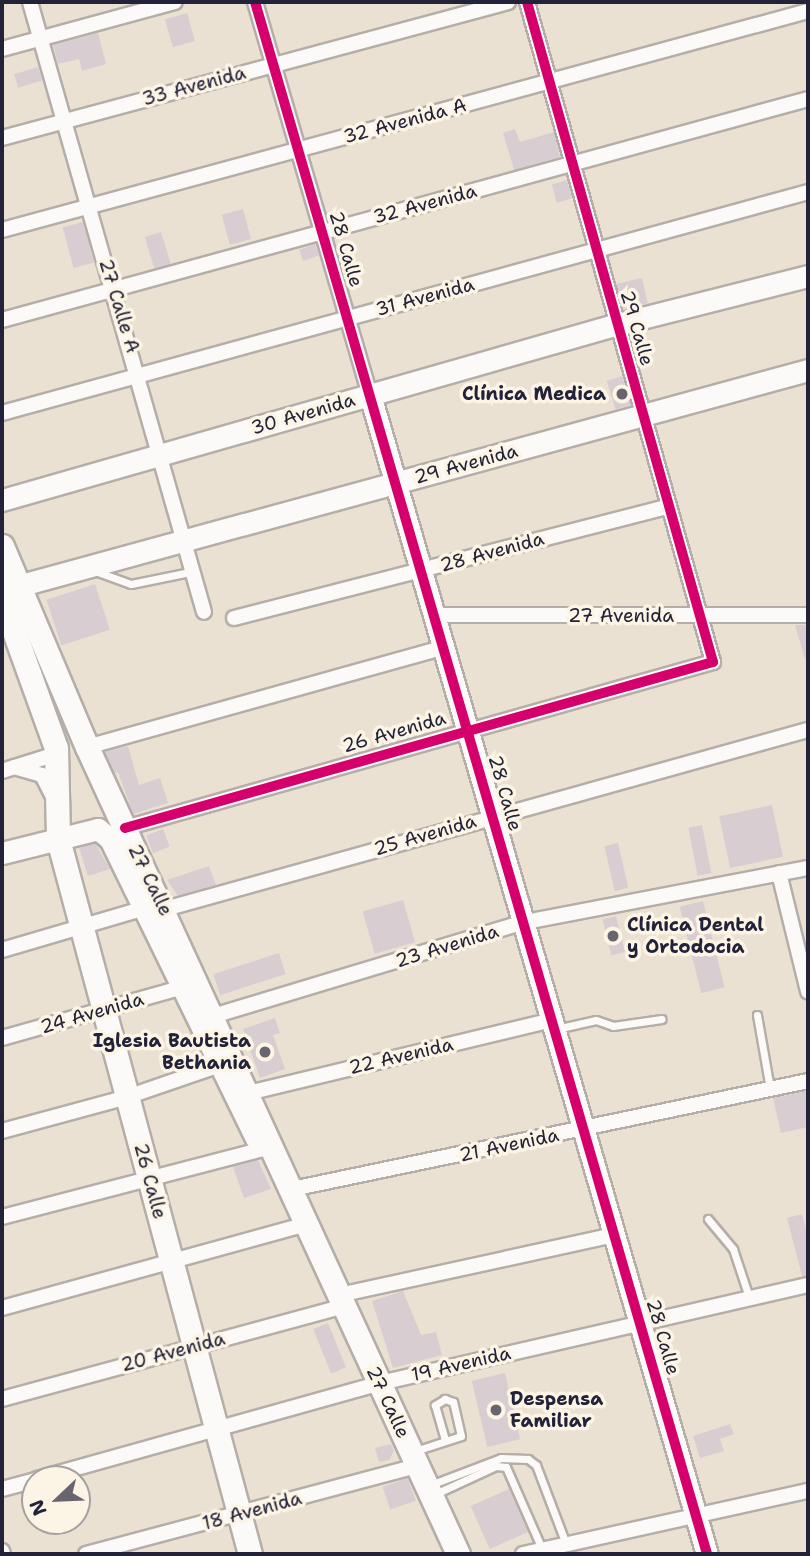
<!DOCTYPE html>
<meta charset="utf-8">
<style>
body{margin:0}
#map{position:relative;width:810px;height:1556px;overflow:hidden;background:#eae1d2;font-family:"Shantell Sans",sans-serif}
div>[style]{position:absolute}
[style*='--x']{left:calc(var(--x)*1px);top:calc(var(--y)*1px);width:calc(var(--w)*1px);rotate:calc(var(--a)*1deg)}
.building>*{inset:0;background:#d8ced1;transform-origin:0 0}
.roads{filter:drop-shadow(2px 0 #b5aea8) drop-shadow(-2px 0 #b5aea8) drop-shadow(0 2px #b5aea8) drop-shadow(0 -2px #b5aea8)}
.lane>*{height:7px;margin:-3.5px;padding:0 3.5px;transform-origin:3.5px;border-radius:3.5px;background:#fcfaf8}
.street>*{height:14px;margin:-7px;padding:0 7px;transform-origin:7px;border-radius:7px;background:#fcfaf8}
.secondary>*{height:21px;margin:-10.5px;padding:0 10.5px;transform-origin:10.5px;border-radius:10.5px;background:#fcfaf8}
.primary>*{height:23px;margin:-11.5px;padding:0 11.5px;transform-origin:11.5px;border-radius:11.5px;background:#fcfaf8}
.cycleway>*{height:10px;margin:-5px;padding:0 5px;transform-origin:5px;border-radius:5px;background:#d6006c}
.dots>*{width:19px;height:19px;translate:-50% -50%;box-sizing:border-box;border:4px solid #fcf5e5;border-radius:50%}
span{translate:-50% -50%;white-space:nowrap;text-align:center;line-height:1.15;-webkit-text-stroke:7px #fcf5e5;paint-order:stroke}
.street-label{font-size:19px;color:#22223b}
.poi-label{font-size:19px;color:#22223b;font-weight:700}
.right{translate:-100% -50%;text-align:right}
.left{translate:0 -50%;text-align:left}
.frame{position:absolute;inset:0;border:4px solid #22223b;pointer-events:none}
.north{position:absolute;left:21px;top:1465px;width:70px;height:70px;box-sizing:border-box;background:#fcf5e5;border:2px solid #a5a1a1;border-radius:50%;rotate:247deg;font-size:19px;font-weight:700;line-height:28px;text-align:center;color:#22223b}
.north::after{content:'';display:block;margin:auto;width:24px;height:32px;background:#686570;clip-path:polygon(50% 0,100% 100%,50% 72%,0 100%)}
</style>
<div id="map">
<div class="building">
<i style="left:187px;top:13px;width:29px;height:23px;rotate:74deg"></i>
<i style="clip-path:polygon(98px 33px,106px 64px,82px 71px,79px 59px,58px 64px,53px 45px)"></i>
<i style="left:38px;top:67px;width:14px;height:25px;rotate:73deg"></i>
<i style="clip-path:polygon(515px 129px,520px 142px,554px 132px,560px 157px,514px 170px,503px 133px)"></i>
<i style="left:567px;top:180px;width:19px;height:16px;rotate:74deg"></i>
<i style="left:243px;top:209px;width:31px;height:22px;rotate:75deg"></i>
<i style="left:83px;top:222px;width:42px;height:21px;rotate:75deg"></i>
<i style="left:161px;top:232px;width:34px;height:17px;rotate:73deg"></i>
<i style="left:315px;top:244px;width:12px;height:17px;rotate:70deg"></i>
<i style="left:642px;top:278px;width:26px;height:27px;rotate:77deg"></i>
<i style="left:622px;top:376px;width:30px;height:16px;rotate:73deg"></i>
<i style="left:95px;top:584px;width:48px;height:51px;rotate:72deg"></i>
<i style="clip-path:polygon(795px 625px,808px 625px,808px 659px,805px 659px)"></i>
<i style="clip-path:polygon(128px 746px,139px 785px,160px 778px,168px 803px,133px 814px,118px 772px,114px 773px,105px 752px)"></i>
<i style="left:772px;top:805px;width:53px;height:54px;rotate:78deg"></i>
<i style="left:702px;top:825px;width:49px;height:14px;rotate:79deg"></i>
<i style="left:163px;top:829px;width:19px;height:18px;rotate:69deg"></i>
<i style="clip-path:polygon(95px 843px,110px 869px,88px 876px,79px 848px)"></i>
<i style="left:618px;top:843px;width:46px;height:14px;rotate:77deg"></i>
<i style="clip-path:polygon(209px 866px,216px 885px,178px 896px,167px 880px)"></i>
<i style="left:403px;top:900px;width:44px;height:42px;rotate:74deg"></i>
<i style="left:703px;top:901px;width:89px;height:24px;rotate:76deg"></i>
<i style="left:616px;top:916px;width:37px;height:14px;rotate:76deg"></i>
<i style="left:279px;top:953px;width:22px;height:69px;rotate:72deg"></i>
<i style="clip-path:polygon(275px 1018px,280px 1033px,273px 1035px,285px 1069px,260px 1078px,243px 1029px)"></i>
<i style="clip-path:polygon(808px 1091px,808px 1127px,781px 1133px,773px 1098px)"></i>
<i style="clip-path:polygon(258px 1160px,271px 1189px,244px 1198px,233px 1167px)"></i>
<i style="clip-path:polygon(802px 1214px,808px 1237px,808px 1276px,802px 1276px,787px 1218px)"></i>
<i style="clip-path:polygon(403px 1291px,421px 1335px,436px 1332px,442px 1355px,393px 1368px,372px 1301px)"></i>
<i style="left:328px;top:1323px;width:48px;height:16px;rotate:68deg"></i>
<i style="left:505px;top:1373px;width:68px;height:34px;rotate:77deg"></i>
<i style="clip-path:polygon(730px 1424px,734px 1434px,720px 1439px,724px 1451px,700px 1458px,693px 1436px)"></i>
<i style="clip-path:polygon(391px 1444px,394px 1451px,389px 1460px,379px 1462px,375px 1448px)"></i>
<i style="left:408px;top:1478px;width:24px;height:27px;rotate:71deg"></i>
<i style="left:509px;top:1489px;width:47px;height:42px;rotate:66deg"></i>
</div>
<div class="roads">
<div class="lane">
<i style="--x:95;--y:571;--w:38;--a:20"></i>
<i style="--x:131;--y:584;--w:65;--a:-11.5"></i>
<i style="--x:757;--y:1015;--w:75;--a:80"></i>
<i style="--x:556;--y:1029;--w:41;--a:-12.7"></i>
<i style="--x:596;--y:1020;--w:18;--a:19"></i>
<i style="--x:613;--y:1026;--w:49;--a:-8.3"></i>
<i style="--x:708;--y:1219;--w:39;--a:50"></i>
<i style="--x:733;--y:1249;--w:51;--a:71.6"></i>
<i style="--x:415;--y:1451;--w:48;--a:-18.1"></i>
<i style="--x:461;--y:1436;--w:35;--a:-103"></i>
<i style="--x:453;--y:1402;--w:9;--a:-159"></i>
<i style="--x:445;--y:1399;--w:12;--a:149"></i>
<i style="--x:435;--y:1405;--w:37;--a:74"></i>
<i style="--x:430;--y:1485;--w:76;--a:-20.8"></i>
<i style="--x:501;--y:1458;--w:27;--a:2"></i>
<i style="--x:528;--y:1459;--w:10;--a:37"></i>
<i style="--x:536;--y:1465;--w:85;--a:69.2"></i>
<i style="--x:433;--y:1495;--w:69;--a:-24.7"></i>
<i style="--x:496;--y:1466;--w:10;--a:6"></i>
<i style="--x:506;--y:1467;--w:90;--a:66.3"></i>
</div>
<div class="street">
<i style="--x:30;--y:2;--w:634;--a:74.08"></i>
<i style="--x:255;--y:2;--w:409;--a:73.7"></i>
<i style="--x:2;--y:49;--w:179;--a:-15.2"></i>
<i style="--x:2;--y:138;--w:524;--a:-15.04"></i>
<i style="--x:2;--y:230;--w:835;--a:-15.2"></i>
<i style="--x:2;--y:320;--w:836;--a:-15.33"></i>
<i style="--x:2;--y:413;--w:836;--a:-15.33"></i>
<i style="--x:435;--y:615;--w:373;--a:0"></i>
<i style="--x:234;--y:618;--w:449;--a:-14.4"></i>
<i style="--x:87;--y:747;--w:371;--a:-15.6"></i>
<i style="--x:14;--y:767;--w:29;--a:16"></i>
<i style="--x:42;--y:775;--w:25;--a:63"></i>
<i style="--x:2;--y:771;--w:50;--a:-17.4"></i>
<i style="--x:50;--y:756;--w:10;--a:-53"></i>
<i style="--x:125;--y:828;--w:611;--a:-15.77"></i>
<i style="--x:713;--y:662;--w:686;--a:-105.74"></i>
<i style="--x:779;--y:873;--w:122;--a:76.2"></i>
<i style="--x:165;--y:909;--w:667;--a:-15.56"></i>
<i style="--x:2;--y:950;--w:149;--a:-16.4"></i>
<i style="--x:213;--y:1016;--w:326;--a:-16.8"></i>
<i style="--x:525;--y:922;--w:288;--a:-10.8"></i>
<i style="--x:2;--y:1038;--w:188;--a:-15.7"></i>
<i style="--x:248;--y:1093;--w:314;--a:-13.5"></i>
<i style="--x:2;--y:1131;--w:130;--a:-15.2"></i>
<i style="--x:127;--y:1097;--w:98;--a:-19"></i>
<i style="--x:292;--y:1189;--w:527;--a:-11.82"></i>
<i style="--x:2;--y:1217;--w:267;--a:-14.6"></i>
<i style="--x:339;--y:1295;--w:282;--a:-12.3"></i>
<i style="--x:2;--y:1308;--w:316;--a:-15.4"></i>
<i style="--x:2;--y:1399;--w:354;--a:-15.2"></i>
<i style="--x:37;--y:1479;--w:356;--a:-15.6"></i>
<i style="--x:380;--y:1383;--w:439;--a:-12.9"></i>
<i style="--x:2;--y:1489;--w:34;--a:-15"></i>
<i style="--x:2;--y:1551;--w:3;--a:72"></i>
<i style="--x:86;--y:1554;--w:342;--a:-14.9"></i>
<i style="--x:523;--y:1554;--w:292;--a:-12.5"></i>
</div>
<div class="secondary">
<i style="--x:370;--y:395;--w:1207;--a:73.79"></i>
<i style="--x:2;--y:500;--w:641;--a:-15.95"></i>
<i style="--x:618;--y:324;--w:196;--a:-14.2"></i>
<i style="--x:3;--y:590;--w:835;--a:-15.29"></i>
<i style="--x:2;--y:853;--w:99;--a:-14"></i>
<i style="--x:98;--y:829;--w:16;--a:40"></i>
<i style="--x:110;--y:839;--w:334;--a:64"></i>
</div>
<div class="primary">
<i style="--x:2;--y:546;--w:218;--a:67.1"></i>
<i style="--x:87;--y:747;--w:888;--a:65.31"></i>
<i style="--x:2;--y:598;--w:159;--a:70.2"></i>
<i style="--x:56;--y:748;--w:91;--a:88.7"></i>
<i style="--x:58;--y:839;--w:740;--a:74.97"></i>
</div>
</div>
<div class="cycleway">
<i style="--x:255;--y:2;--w:1616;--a:73.76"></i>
<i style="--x:125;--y:828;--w:611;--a:-15.77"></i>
<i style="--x:713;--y:662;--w:686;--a:-105.74"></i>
</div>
<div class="dots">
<i style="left:622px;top:394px;background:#686570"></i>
<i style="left:613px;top:936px;background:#686570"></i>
<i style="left:265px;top:1052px;background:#686570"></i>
<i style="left:496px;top:1410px;background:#686570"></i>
</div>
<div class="street-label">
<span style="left:194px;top:86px;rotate:-15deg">33 Avenida</span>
<span style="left:405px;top:121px;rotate:-15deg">32 Avenida A</span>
<span style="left:425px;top:204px;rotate:-15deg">32 Avenida</span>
<span style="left:346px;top:249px;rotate:74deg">28 Calle</span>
<span style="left:425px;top:297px;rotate:-15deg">31 Avenida</span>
<span style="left:119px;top:306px;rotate:73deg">27 Calle A</span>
<span style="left:637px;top:328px;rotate:74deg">29 Calle</span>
<span style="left:303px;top:414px;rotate:-16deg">30 Avenida</span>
<span style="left:466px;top:464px;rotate:-15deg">29 Avenida</span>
<span style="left:492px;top:552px;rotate:-15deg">28 Avenida</span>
<span style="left:621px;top:616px">27 Avenida</span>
<span style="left:394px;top:732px;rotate:-16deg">26 Avenida</span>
<span style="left:505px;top:793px;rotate:74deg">28 Calle</span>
<span style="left:425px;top:835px;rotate:-16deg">25 Avenida</span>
<span style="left:150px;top:880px;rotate:64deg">27 Calle</span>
<span style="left:447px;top:946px;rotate:-17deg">23 Avenida</span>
<span style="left:92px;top:1013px;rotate:-16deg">24 Avenida</span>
<span style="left:401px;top:1056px;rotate:-13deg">22 Avenida</span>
<span style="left:509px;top:1145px;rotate:-12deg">21 Avenida</span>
<span style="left:150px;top:1181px;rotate:75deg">26 Calle</span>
<span style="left:663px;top:1337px;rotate:74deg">28 Calle</span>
<span style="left:173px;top:1352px;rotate:-15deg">20 Avenida</span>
<span style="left:461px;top:1364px;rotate:-13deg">19 Avenida</span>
<span style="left:388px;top:1402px;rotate:65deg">27 Calle</span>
<span style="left:252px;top:1511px;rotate:-15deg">18 Avenida</span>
</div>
<div class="poi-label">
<span class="right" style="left:606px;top:394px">Clínica Medica</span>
<span class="left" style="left:627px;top:936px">Clínica Dental<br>y Ortodocia</span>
<span class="right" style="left:251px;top:1052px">Iglesia Bautista<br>Bethania</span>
<span class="left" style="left:510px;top:1410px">Despensa<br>Familiar</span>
</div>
<div class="frame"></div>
<div class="north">N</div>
</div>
